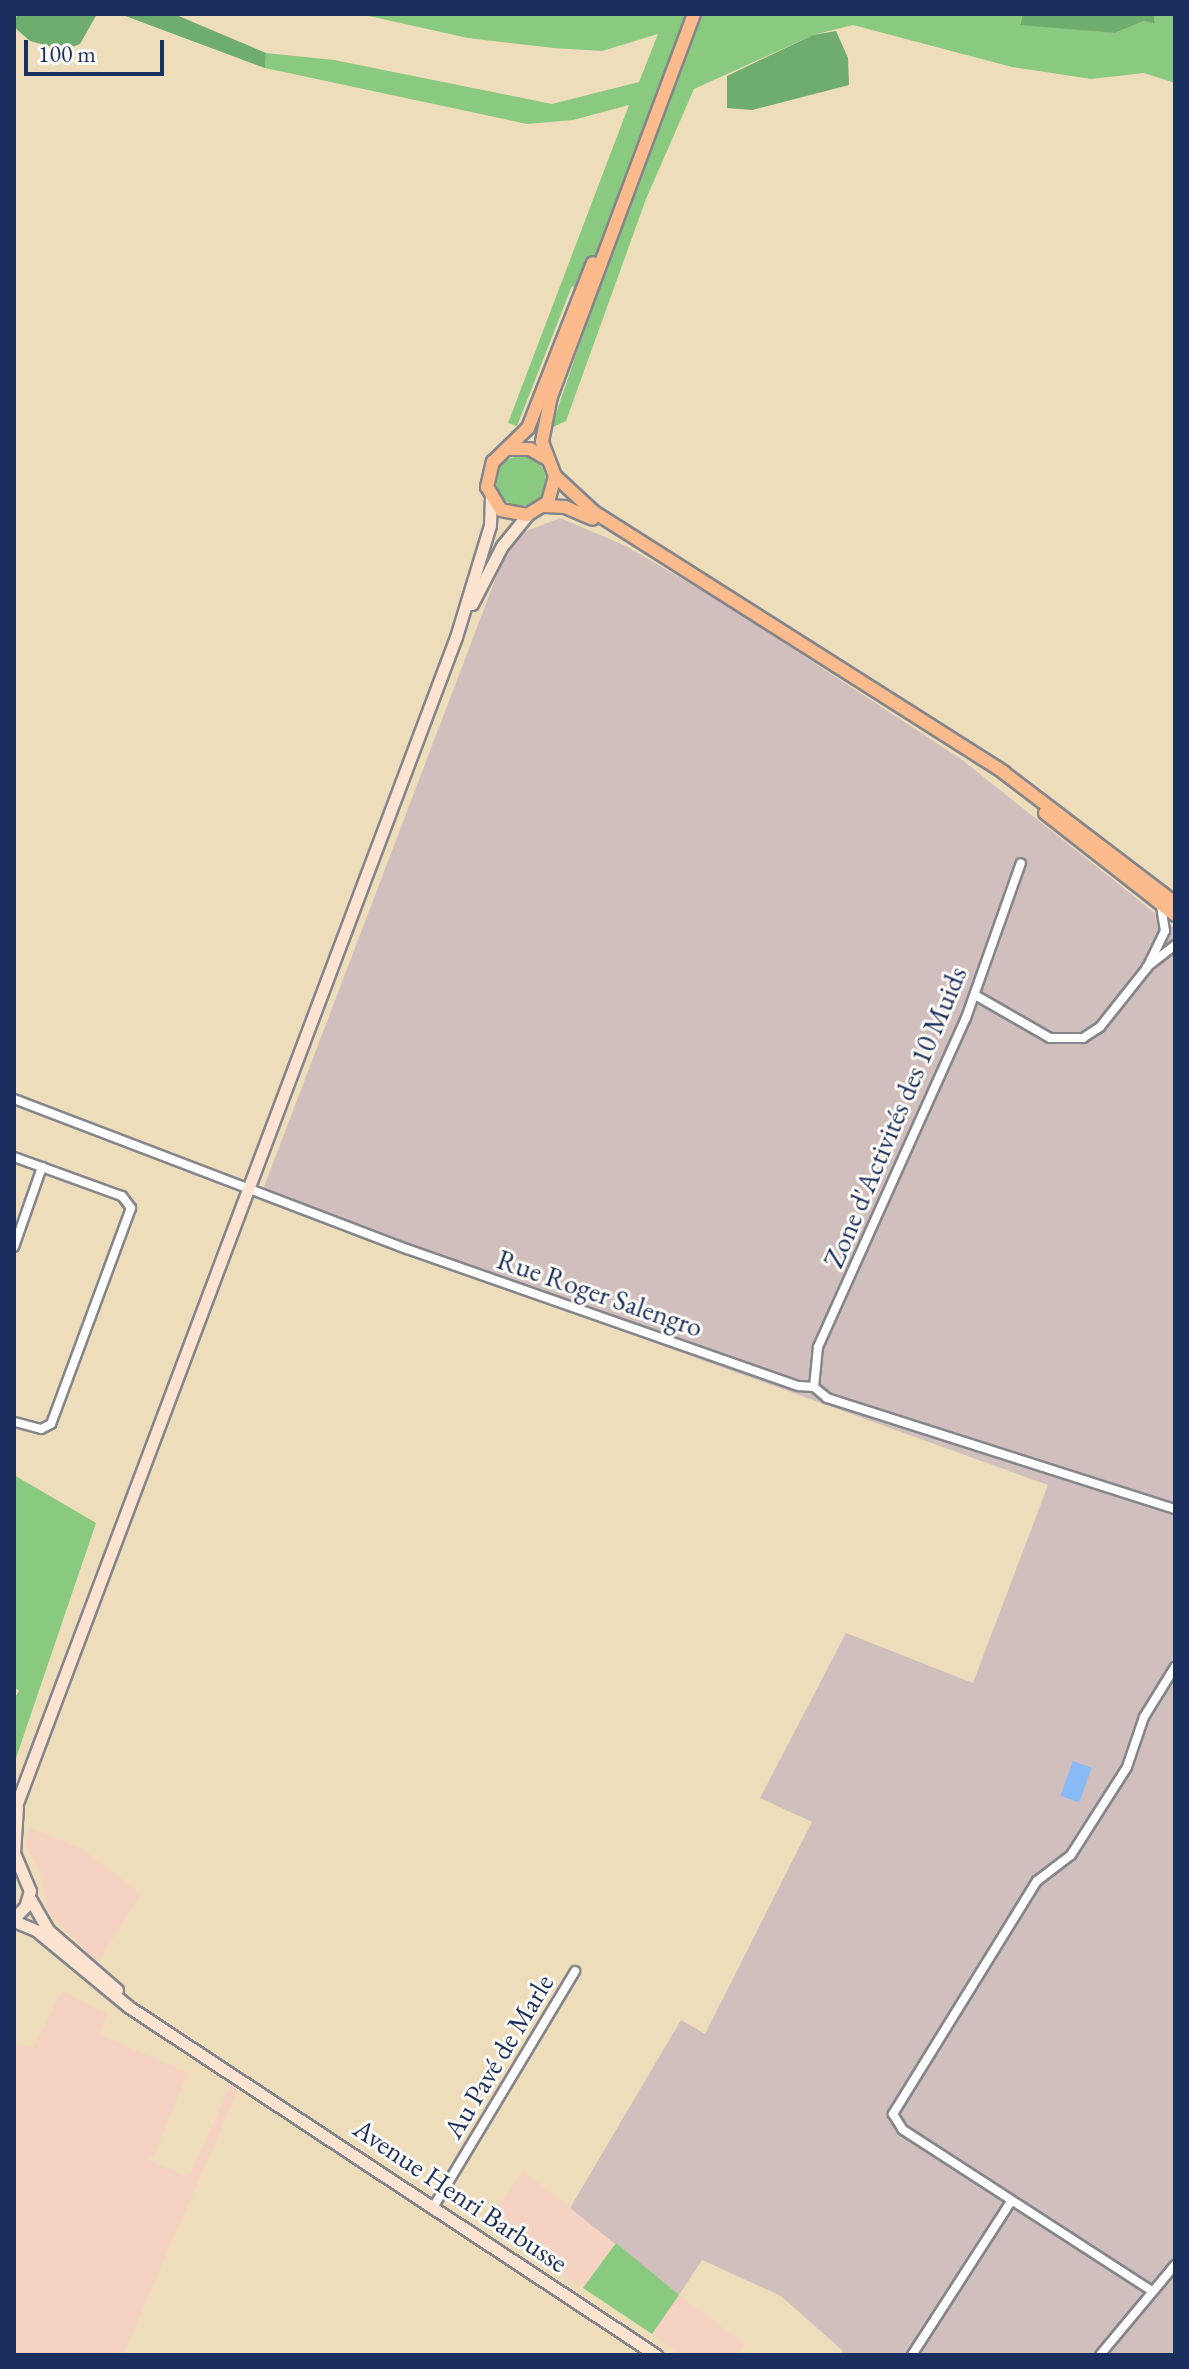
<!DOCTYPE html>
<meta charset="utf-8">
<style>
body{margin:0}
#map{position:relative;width:1189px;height:2369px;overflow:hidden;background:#edb;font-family:"EB Garamond",serif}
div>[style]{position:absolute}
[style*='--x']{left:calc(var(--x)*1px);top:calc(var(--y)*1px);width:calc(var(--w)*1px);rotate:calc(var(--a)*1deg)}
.built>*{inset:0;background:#f6d2c3}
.industrial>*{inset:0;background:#d1bfbd}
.green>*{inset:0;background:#8ac980}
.round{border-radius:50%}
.forest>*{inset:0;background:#6fad6e}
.water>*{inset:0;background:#8abaf5;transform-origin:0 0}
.roads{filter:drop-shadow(2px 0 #84868c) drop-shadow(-2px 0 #84868c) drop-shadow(0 2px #84868c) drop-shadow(0 -2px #84868c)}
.street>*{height:8px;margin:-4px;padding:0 4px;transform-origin:4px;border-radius:4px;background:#fff}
.secondary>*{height:11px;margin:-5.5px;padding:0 5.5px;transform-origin:5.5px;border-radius:5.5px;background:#fde4d1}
.primary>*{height:12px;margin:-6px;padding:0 6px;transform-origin:6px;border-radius:6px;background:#fbbb8d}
span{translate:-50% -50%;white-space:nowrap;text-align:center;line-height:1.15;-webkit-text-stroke:6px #fdfcf7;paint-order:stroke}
.street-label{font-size:28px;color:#1b2f5e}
.frame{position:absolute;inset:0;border:16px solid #1b2f5e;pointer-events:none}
.scale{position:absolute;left:24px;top:40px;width:140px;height:36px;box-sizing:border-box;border:4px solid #1b2f5e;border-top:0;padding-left:10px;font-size:24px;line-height:28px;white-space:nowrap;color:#1b2f5e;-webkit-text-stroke:6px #fdfcf7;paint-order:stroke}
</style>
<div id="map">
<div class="built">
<i style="clip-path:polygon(30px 1828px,82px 1849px,142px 1894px,97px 1963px,48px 1912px,41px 1875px,26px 1846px)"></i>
<i style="clip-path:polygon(62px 1991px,107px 2014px,99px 2034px,188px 2073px,153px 2157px,147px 2159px,185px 2176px,190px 2174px,232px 2082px,239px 2088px,123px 2355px,14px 2355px,14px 2044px,33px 2048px)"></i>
<i style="clip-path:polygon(523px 2171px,616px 2243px,583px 2288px,485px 2224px)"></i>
<i style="clip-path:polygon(679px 2295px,745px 2344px,739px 2355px,680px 2355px,652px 2334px)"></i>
</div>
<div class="industrial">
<i style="clip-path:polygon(560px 518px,624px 545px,712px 596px,961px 759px,1175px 929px,1175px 2355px,840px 2355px,843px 2351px,781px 2296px,702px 2260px,679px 2295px,570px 2208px,681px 2020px,705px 2034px,812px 1822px,760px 1798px,846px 1633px,973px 1683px,1048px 1485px,259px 1200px,500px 567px,521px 533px)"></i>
</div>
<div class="green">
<i style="clip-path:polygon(360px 14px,1023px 14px,1020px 24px,1115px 33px,1144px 21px,1155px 24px,1154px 14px,1175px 14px,1175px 83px,1144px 73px,1091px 79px,1012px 67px,853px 25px,813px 35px,694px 89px,646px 199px,566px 421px,551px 428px,596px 296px,572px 286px,517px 426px,508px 423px,629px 105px,573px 120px,527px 124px,265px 68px,266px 53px,334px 60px,552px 104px,639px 82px,658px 34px,602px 51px,554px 48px,468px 38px)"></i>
<i class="round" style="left:496px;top:456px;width:50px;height:50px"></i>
<i style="clip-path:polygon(14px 1475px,96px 1523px,14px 1764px,14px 1699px,19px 1691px,14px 1687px)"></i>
<i style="clip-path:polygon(616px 2243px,679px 2295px,652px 2334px,583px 2288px)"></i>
</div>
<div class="forest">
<i style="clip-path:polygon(17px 14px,97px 14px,80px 44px,64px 50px,30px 41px,14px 27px)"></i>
<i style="clip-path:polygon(120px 14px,174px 14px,266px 53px,265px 68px)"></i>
<i style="clip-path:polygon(1023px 14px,1154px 14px,1155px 24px,1144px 21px,1115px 33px,1020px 25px)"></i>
<i style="clip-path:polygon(836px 31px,848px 58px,849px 85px,752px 110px,727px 108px,727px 76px,813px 35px)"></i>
</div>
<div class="water">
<i style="left:1073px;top:1761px;width:20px;height:37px;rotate:20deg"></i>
</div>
<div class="roads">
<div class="street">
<i style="--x:1147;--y:967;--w:36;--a:-38"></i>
<i style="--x:975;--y:995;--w:86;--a:29.8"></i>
<i style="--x:1050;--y:1038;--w:33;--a:0"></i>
<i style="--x:1083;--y:1038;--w:20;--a:-33"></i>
<i style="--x:1100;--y:1027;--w:75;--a:-51.5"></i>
<i style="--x:1147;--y:968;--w:41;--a:-64.1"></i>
<i style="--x:1165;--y:931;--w:25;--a:-99"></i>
<i style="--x:14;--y:1099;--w:421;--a:20.9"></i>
<i style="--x:407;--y:1249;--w:415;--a:19.3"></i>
<i style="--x:799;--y:1386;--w:15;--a:4"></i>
<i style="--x:814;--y:1387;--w:17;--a:40"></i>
<i style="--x:827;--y:1398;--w:365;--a:17.7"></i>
<i style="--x:14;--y:1157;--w:115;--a:19.9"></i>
<i style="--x:122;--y:1196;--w:15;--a:53"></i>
<i style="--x:131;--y:1208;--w:230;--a:110.3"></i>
<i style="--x:51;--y:1424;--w:11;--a:153"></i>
<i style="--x:41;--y:1429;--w:28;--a:-165"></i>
<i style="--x:14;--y:1247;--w:85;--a:-70.7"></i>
<i style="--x:814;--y:1387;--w:40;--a:-84.3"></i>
<i style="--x:818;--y:1347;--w:361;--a:-65.8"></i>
<i style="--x:966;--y:1018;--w:164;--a:-70.5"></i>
<i style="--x:434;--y:2206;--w:274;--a:-59"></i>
<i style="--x:1152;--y:2291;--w:297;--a:-147.1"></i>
<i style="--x:903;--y:2130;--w:19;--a:-122"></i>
<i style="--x:893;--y:2114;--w:274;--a:-58.3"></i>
<i style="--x:1037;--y:1881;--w:43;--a:-37.4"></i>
<i style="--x:1071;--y:1855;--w:104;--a:-57.5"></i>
<i style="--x:1127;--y:1767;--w:53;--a:-71.2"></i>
<i style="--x:1144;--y:1717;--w:59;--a:-58.2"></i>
<i style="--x:912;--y:2355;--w:184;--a:-57.2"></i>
<i style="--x:1100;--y:2355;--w:117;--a:-50.2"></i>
</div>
<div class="secondary">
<i style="--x:472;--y:604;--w:65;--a:-62.7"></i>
<i style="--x:502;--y:546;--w:40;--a:-51"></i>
<i style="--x:14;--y:1811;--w:1254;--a:-69.37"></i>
<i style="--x:456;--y:637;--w:117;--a:-73.1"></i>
<i style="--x:490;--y:525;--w:27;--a:-88"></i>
<i style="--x:29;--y:1897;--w:39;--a:60"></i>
<i style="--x:49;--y:1931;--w:90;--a:40.9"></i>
<i style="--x:14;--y:1918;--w:16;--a:-45"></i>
<i style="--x:25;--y:1907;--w:17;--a:-73"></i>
<i style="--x:30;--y:1891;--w:41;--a:-112.8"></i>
<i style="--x:14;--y:1853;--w:46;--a:-86.3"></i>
<i style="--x:14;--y:1921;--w:25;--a:23"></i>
<i style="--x:37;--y:1931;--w:119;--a:39.6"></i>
<i style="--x:129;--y:2007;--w:632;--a:33.44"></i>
</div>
<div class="primary">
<i style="--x:694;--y:14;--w:408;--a:110.5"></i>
<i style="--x:551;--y:396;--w:47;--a:101.1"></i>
<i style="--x:542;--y:442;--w:36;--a:69"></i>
<i style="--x:555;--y:476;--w:53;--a:42.7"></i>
<i style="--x:594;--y:512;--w:485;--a:32.4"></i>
<i style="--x:1003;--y:772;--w:216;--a:37.3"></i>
<i style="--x:510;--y:449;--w:20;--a:0"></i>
<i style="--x:530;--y:449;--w:20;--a:30"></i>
<i style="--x:555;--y:476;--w:27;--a:105"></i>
<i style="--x:548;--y:502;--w:25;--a:148"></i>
<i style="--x:527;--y:515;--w:26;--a:-169"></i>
<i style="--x:501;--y:510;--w:27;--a:-121"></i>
<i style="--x:487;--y:487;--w:26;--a:-77"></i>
<i style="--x:493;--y:462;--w:49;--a:-44.2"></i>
<i style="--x:528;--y:428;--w:177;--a:-68.5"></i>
<i style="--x:545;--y:506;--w:20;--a:3"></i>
<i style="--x:565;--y:507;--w:30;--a:23"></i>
<i style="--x:1045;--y:813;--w:165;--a:38.1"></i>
</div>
</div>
<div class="street-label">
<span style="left:895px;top:1117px;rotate:-67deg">Zone d'Activités des 10 Muids</span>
<span style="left:600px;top:1293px;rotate:19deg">Rue Roger Salengro</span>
<span style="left:498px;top:2056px;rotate:-59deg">Au Pavé de Marle</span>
<span style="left:461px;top:2195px;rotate:34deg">Avenue Henri Barbusse</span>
</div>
<div class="frame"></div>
<div class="scale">100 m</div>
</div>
